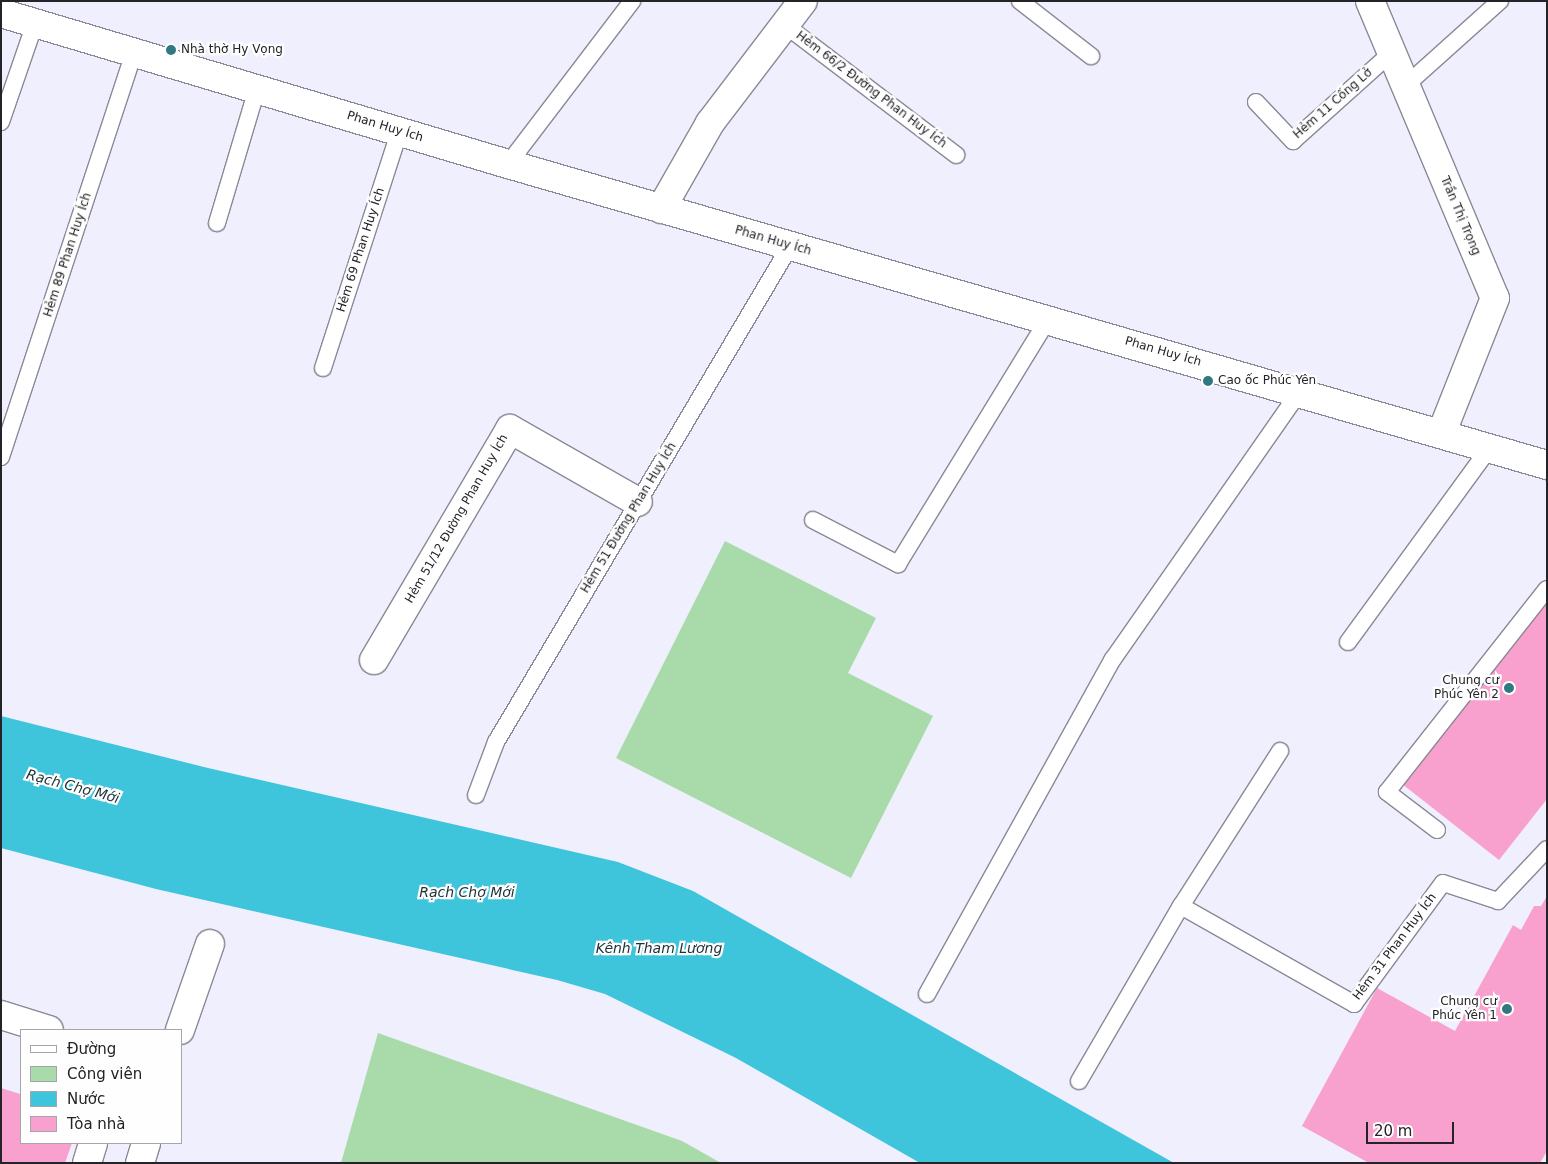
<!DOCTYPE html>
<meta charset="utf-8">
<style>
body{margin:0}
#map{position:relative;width:1548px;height:1164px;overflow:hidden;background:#f0effd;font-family:"DejaVu Sans",sans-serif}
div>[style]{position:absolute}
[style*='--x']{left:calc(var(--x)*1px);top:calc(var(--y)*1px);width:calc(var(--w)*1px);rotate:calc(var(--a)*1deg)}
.green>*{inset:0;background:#a8dba9}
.water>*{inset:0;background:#3ec4db}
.building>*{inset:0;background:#f8a1cf}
.roads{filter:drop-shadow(1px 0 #8a8995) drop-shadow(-1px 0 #8a8995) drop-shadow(0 1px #8a8995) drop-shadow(0 -1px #8a8995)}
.lane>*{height:16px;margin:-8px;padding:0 8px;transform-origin:8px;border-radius:8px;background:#fff}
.street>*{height:28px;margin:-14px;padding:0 14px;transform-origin:14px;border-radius:14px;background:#fff}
.secondary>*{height:28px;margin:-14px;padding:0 14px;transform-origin:14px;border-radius:14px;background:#fff}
.dots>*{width:14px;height:14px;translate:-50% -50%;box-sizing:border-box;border:2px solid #fefefe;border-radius:50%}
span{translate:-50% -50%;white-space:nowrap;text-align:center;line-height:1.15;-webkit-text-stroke:4.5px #fefefe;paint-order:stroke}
.poi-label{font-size:12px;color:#232328}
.left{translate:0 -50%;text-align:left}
.right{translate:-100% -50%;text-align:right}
.street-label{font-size:12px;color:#232328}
.water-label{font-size:14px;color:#1b3135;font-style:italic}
.frame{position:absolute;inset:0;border:2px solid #232328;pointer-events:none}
.legend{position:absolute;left:20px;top:1029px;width:162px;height:115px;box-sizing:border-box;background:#fefefe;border:1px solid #a6a6a8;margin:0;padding:6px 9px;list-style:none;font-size:15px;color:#232328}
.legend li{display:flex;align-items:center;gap:10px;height:25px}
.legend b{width:25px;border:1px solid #a6a6a8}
.scale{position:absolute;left:1366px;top:1122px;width:88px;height:22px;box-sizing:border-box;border:2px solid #232328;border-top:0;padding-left:6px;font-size:15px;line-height:18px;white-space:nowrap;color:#232328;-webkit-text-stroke:4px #fefefe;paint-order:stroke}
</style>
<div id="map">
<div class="green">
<i style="clip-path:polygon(725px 541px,876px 618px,848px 673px,933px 716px,851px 878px,616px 758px)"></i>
<i style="clip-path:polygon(378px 1033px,682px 1141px,721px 1163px,341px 1163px)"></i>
</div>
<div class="water">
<i style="clip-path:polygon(1px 716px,208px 768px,618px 862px,693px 891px,1174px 1163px,920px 1163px,736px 1058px,605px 994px,557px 980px,156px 889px,1px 848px)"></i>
</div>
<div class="building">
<i style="clip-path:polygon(1547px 596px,1547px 799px,1499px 860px,1397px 780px)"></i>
<i style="clip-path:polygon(1547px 896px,1547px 1151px,1540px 1163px,1369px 1163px,1302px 1126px,1377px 988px,1455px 1031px,1513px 925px,1521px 930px,1534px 906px,1541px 906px)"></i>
<i style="clip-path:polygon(1px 1088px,20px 1094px,21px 1090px,21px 1143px,72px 1143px,65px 1163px,1px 1163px)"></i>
</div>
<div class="roads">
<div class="lane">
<i style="--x:1020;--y:1;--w:90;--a:37.8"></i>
<i style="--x:785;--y:25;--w:215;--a:37.2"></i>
<i style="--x:1404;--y:87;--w:129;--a:-41.9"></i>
<i style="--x:1256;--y:102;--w:54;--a:46.5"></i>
<i style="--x:1293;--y:141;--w:132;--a:-41.9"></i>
<i style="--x:1;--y:122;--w:105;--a:-71"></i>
<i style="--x:508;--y:164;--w:205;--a:-52.7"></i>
<i style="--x:217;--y:223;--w:140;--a:-73.4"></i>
<i style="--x:323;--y:368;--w:248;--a:-72.1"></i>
<i style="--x:1;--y:457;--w:425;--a:-71.8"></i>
<i style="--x:813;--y:520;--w:96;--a:27.4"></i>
<i style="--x:898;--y:564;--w:287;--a:-58.5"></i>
<i style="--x:1348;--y:642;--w:241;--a:-53.9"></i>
<i style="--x:476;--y:795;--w:57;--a:-69.3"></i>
<i style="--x:496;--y:742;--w:577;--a:-59.34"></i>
<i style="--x:1437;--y:830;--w:63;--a:-142.8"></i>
<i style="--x:1387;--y:792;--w:258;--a:-51.8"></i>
<i style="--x:1181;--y:906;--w:199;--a:29.5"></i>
<i style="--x:1354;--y:1004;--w:150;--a:-53.7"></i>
<i style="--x:1443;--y:883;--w:58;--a:18.1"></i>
<i style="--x:1498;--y:901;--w:71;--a:-46.7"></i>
<i style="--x:927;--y:994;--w:383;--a:-61"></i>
<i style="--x:1113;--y:659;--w:327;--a:-55.1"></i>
<i style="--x:1079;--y:1081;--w:203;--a:-59.8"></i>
<i style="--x:1181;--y:906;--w:184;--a:-57.4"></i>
</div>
<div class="street">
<i style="--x:1370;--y:1;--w:322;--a:67.2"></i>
<i style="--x:1495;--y:298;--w:144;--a:111.6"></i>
<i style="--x:661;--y:209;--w:99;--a:-60.3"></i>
<i style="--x:710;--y:123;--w:153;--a:-52.7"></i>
<i style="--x:374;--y:660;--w:268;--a:-59.5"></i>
<i style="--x:510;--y:429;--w:147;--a:29.7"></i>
<i style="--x:1;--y:1015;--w:50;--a:17.4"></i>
<i style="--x:180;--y:1030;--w:91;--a:-70.8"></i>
<i style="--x:87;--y:1163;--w:21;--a:-73"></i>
<i style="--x:140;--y:1163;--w:21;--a:-73"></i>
</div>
<div class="secondary">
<i style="--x:1;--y:13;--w:529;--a:16.59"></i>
<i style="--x:508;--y:164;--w:1082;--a:16.16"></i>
</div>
</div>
<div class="dots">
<i style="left:171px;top:50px;background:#307980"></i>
<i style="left:1208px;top:381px;background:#307980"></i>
<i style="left:1509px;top:688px;background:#307980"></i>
<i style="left:1507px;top:1009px;background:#307980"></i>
</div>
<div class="poi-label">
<span class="left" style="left:181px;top:50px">Nhà thờ Hy Vọng</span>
<span class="left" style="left:1218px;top:381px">Cao ốc Phúc Yên</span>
<span class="right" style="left:1499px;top:688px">Chung cư<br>Phúc Yên 2</span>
<span class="right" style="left:1497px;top:1009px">Chung cư<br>Phúc Yên 1</span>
</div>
<div class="street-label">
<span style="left:871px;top:90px;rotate:37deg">Hẻm 66/2 Đường Phan Huy Ích</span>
<span style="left:1333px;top:104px;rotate:-41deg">Hẻm 11 Cống Lở</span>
<span style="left:385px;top:127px;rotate:17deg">Phan Huy Ích</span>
<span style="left:1460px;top:216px;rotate:67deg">Trần Thị Trọng</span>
<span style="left:773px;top:241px;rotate:16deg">Phan Huy Ích</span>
<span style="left:361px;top:250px;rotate:-72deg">Hẻm 69 Phan Huy Ích</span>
<span style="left:68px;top:255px;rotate:-72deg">Hẻm 89 Phan Huy Ích</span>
<span style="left:1163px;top:352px;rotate:16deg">Phan Huy Ích</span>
<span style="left:629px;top:518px;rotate:-59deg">Hẻm 51 Đường Phan Huy Ích</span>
<span style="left:457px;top:519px;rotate:-60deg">Hẻm 51/12 Đường Phan Huy Ích</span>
<span style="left:1395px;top:947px;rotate:-53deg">Hẻm 31 Phan Huy Ích</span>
</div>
<div class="water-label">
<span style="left:73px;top:786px;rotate:15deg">Rạch Chợ Mới</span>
<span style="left:467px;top:892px">Rạch Chợ Mới</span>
<span style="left:659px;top:948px">Kênh Tham Lương</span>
</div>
<div class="frame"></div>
<ul class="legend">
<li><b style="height:6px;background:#fff"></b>Đường</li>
<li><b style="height:14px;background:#a8dba9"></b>Công viên</li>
<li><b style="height:14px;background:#3ec4db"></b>Nước</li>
<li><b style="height:14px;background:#f8a1cf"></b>Tòa nhà</li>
</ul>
<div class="scale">20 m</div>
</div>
